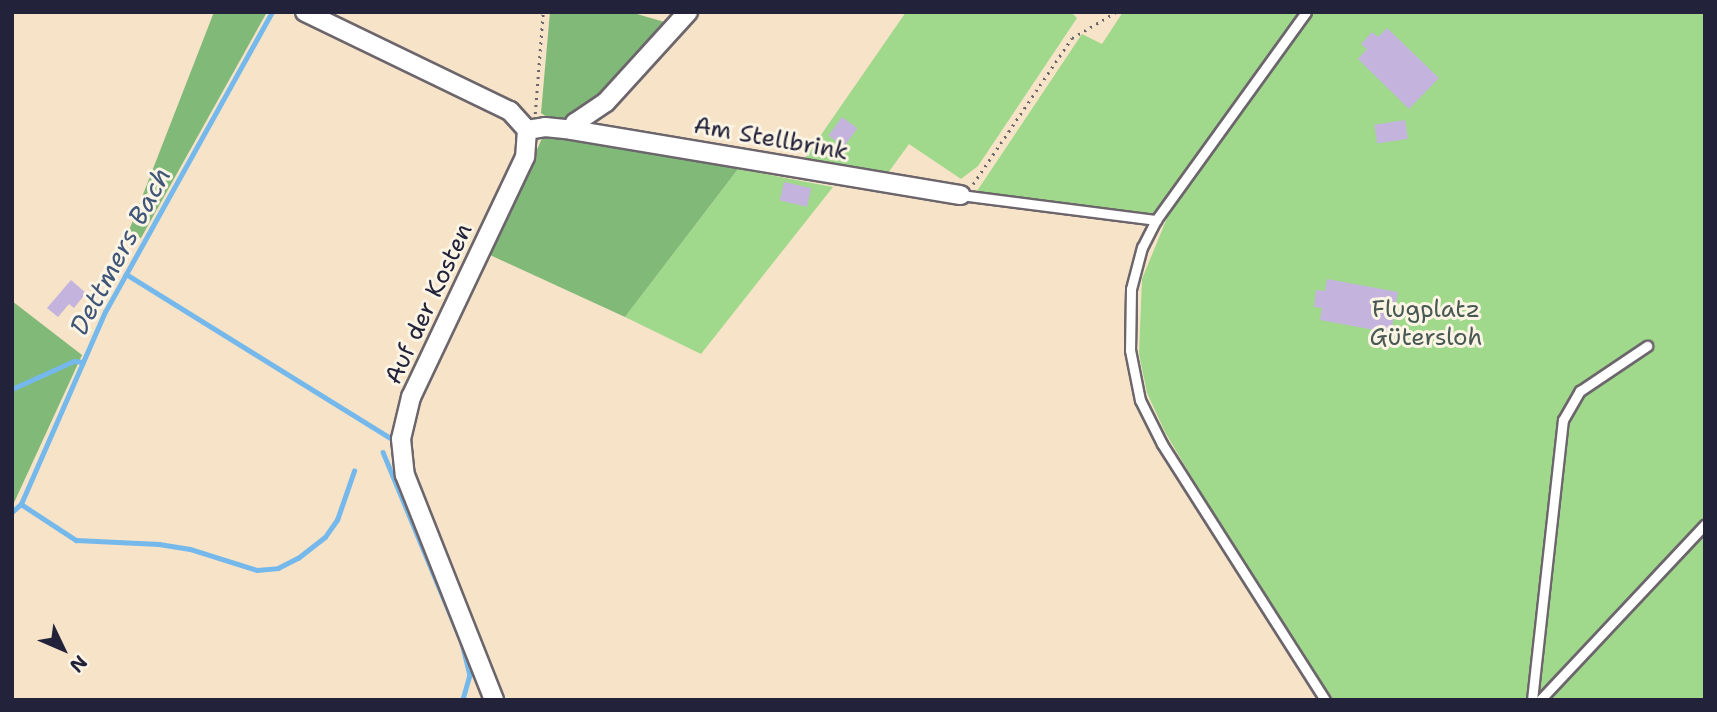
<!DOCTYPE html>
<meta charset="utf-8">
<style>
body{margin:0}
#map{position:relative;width:1717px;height:712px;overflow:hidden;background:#f6e3c8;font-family:"Shantell Sans",sans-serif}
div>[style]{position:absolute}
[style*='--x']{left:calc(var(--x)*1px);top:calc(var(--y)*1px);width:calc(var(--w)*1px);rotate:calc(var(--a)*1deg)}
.green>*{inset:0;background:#a0d98c}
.forest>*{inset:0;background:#80b978}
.stream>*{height:4.5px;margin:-2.25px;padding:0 2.25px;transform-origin:2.25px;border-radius:2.25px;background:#75b8eb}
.building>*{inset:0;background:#c3b3dd;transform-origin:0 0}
.path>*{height:2.5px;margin-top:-1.25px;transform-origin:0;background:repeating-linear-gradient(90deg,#6c666c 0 2px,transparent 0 7px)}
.roads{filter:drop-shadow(2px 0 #6c666c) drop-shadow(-2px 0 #6c666c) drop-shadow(0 2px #6c666c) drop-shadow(0 -2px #6c666c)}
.service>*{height:9px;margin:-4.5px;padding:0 4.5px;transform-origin:4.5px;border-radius:4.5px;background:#fff}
.minor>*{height:18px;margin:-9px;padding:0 9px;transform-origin:9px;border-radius:9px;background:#fff}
span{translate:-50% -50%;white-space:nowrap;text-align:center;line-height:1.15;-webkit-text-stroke:6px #fcf5e5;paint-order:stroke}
.street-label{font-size:24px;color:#22223b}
.park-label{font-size:24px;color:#485953}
.water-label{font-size:26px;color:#3f5679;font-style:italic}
.frame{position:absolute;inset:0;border:14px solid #22223b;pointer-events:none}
.north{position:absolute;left:28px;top:614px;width:70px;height:70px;-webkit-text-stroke:5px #fcf5e5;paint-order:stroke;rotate:134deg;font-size:19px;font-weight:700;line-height:28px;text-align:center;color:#22223b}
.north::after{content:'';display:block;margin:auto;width:24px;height:32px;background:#22223b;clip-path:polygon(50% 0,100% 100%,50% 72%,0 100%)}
</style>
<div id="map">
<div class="green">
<i style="clip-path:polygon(906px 12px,1071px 12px,1077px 18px,978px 166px,961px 179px,909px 144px,888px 173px,805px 158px)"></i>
<i style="clip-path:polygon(1123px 12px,1705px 12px,1705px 700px,1331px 700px,1217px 520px,1165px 432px,1147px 393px,1139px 354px,1142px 279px,1167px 218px,977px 191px,1082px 34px,1102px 44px)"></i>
<i style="clip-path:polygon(738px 169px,833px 187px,701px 354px,625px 317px)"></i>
</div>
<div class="forest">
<i style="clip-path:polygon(214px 12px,267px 12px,141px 238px,128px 233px)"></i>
<i style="clip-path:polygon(550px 12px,630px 12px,668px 23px,602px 99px,576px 116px,551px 120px,541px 113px)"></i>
<i style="clip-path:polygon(543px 136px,590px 141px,738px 169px,625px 317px,490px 255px)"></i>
<i style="clip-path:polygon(12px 301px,82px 355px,12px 507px)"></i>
</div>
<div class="stream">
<i style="--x:126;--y:274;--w:311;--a:31.8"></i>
<i style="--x:12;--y:389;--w:68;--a:-24.3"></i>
<i style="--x:74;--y:361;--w:9;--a:6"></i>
<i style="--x:383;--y:452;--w:207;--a:67.5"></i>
<i style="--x:462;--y:643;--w:33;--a:76"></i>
<i style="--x:470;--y:675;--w:26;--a:106"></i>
<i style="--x:21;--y:504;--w:66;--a:33.2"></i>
<i style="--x:76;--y:540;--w:83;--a:2.8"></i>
<i style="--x:159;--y:544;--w:31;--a:9"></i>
<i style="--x:190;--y:549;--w:70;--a:17.4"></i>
<i style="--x:257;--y:570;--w:21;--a:-5"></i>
<i style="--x:278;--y:568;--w:22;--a:-27"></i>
<i style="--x:298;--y:558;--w:34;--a:-38"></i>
<i style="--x:325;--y:537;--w:21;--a:-55"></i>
<i style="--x:337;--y:520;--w:52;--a:-70.9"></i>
<i style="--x:12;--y:512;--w:12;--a:-42"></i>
<i style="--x:21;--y:504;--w:210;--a:-66.4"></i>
<i style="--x:105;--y:312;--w:343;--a:-60.9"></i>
</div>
<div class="building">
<i style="clip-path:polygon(1387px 28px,1439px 78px,1409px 109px,1358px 59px,1367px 49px,1361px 44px,1372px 32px,1378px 37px)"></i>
<i style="left:842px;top:117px;width:19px;height:23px;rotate:36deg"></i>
<i style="left:1405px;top:120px;width:19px;height:31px;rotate:81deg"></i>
<i style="left:784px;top:182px;width:28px;height:19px;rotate:13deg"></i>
<i style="clip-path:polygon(1327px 279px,1398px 292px,1391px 333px,1320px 320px,1322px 308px,1314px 307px,1316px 290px,1325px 291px)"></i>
<i style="clip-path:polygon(71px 280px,86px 293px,74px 308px,69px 304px,58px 317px,47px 308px)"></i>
</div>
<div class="path">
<i style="--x:535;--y:114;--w:102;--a:-85.5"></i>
<i style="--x:973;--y:184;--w:176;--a:-55.9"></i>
<i style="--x:1072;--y:38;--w:51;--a:-30.6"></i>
</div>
<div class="roads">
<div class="service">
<i style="--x:1306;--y:12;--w:256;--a:125.8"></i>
<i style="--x:1156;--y:220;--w:30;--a:117"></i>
<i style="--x:1142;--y:247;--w:43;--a:104.7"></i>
<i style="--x:1131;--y:289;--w:61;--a:90.9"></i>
<i style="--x:1130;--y:350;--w:51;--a:78.7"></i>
<i style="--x:1140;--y:400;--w:49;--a:63.4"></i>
<i style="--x:1162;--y:444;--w:303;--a:57.5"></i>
<i style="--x:961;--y:195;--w:197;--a:7.3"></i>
<i style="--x:1532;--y:700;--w:282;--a:-83.7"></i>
<i style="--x:1563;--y:420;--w:34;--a:-60"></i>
<i style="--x:1580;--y:391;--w:81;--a:-33.9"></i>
<i style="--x:1540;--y:700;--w:241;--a:-46.8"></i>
</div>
<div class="minor">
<i style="--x:305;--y:12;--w:228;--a:25.8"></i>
<i style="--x:510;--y:111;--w:25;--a:48"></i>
<i style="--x:527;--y:130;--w:27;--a:94"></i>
<i style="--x:525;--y:157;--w:266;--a:115.4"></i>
<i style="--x:411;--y:397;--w:43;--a:103.4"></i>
<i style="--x:401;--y:439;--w:36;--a:84"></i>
<i style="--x:405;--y:475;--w:242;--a:68.4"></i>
<i style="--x:527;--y:130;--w:18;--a:-9"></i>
<i style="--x:545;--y:127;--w:27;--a:6"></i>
<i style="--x:572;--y:130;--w:394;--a:9.5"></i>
<i style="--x:572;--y:130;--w:8;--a:-67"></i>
<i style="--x:575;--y:123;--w:37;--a:-34"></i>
<i style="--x:606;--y:102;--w:122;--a:-47.7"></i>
</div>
</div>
<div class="street-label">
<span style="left:771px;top:139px;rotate:10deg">Am Stellbrink</span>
<span style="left:429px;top:304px;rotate:-65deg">Auf der Kosten</span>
</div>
<div class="park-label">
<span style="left:1426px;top:324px">Flugplatz<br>Gütersloh</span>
</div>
<div class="water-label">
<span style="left:120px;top:251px;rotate:-62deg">Dettmers Bach</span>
</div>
<div class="frame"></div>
<div class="north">N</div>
</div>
